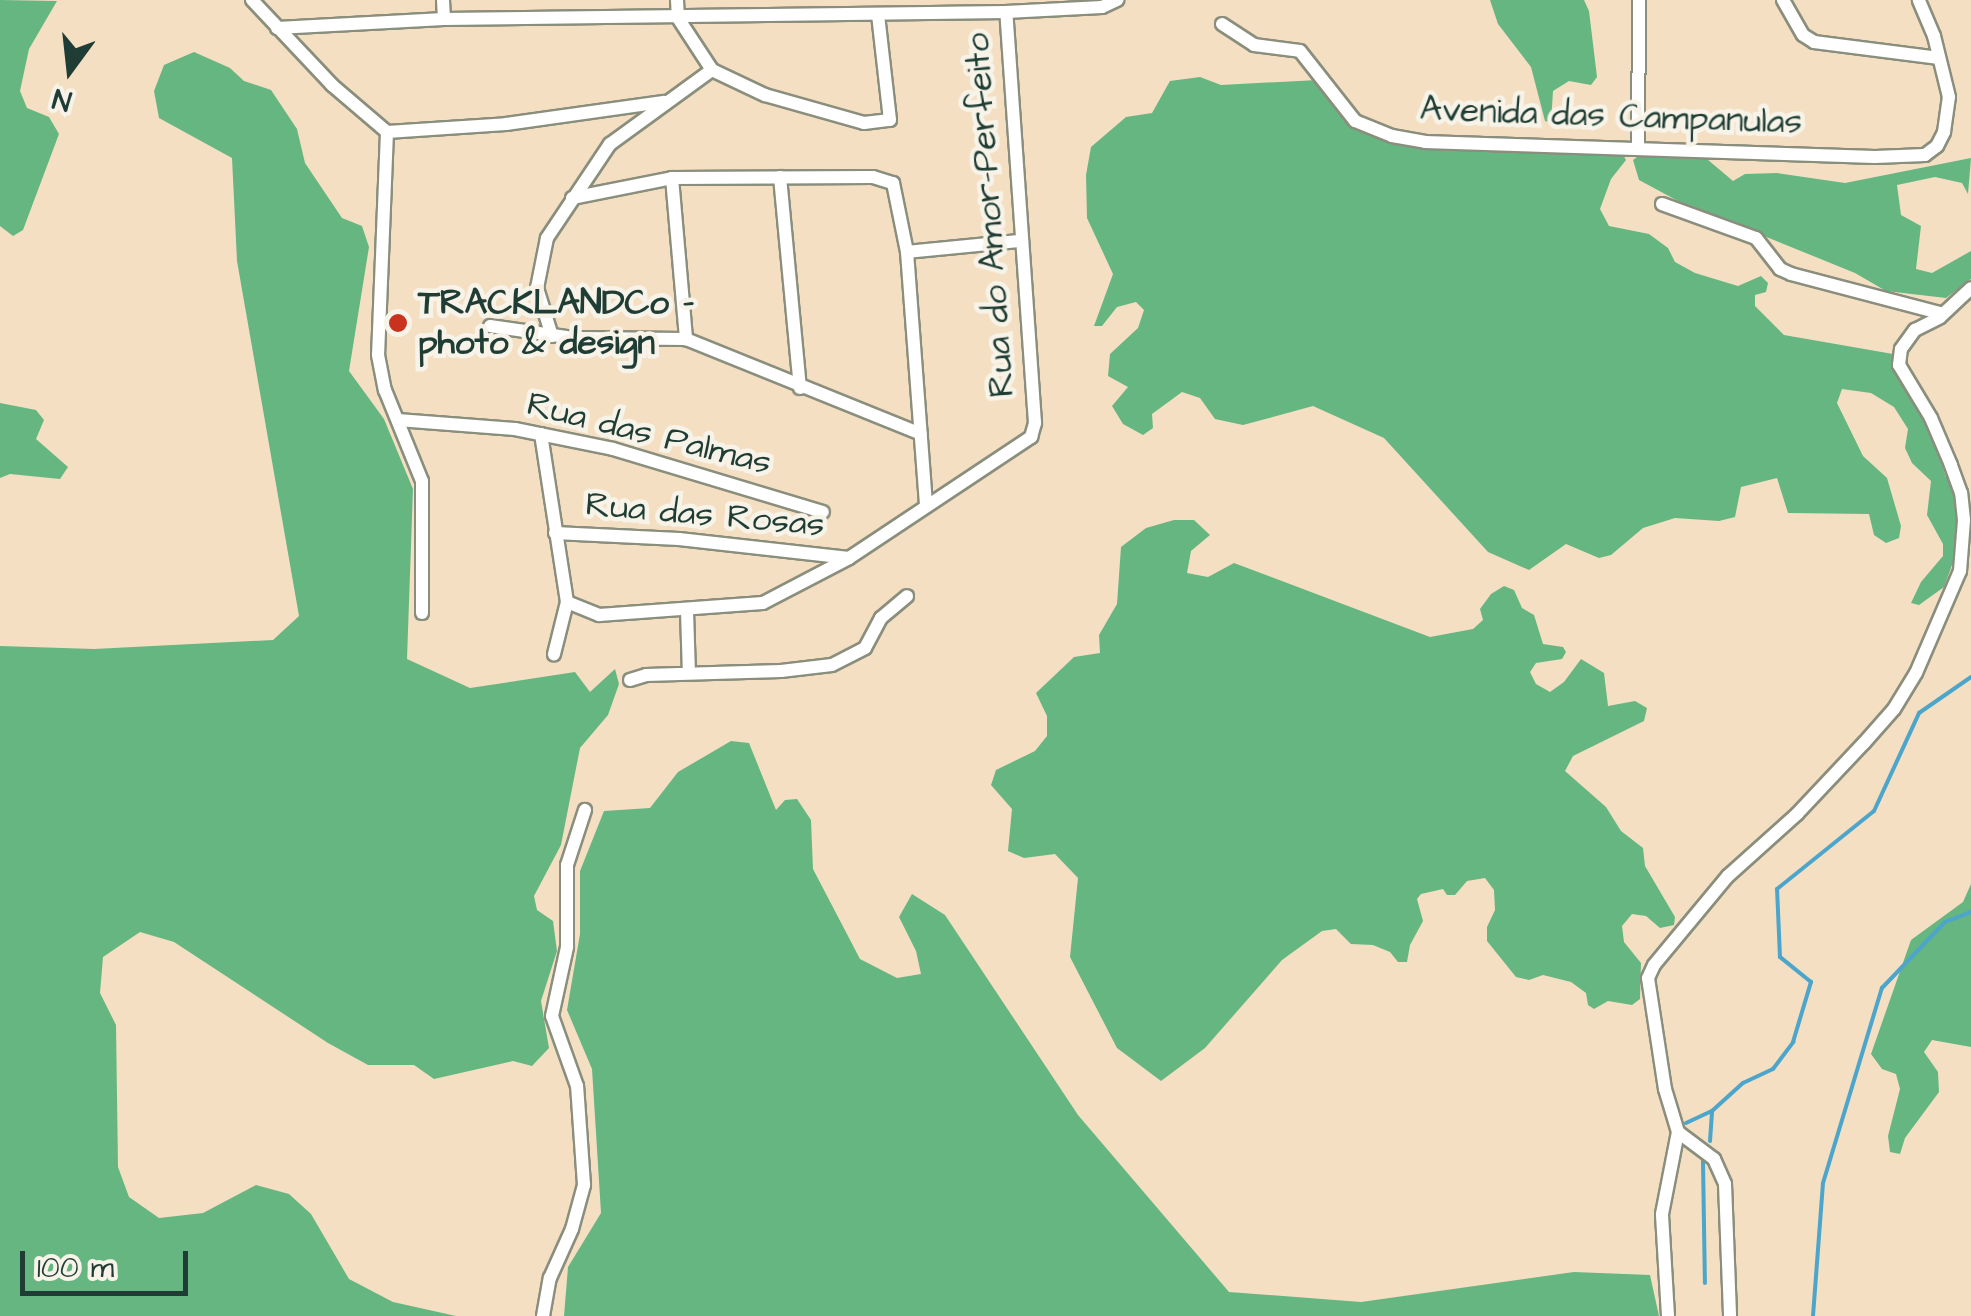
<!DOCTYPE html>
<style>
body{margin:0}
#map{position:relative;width:1971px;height:1316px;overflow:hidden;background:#f4dfc3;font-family:"Architects Daughter",sans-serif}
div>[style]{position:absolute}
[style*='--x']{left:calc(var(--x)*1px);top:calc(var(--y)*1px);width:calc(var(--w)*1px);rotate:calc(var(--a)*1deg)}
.forest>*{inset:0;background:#66b682}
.stream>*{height:4px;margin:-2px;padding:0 2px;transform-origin:2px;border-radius:2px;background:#4ca5ca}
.roads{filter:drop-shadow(2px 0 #8a8e7c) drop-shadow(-2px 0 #8a8e7c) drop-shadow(0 2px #8a8e7c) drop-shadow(0 -2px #8a8e7c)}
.street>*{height:12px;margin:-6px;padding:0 6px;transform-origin:6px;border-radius:6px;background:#fff}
.dots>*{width:28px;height:28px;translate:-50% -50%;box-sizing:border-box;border:5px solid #f7f3e8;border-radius:50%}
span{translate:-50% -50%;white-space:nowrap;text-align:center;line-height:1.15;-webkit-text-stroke:9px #f7f3e8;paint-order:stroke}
.street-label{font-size:35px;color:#1f3d34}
.poi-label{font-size:35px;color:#1f3d34;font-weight:700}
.left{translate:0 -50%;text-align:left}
.north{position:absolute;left:20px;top:20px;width:100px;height:100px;-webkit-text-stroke:8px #f7f3e8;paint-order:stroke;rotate:195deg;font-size:28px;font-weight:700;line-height:40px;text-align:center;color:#1f3d34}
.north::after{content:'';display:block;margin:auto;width:35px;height:45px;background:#1f3d34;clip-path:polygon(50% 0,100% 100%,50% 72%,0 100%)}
.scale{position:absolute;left:20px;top:1251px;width:168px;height:45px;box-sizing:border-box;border:5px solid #1f3d34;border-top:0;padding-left:12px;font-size:30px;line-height:35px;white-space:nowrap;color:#1f3d34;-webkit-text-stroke:8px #f7f3e8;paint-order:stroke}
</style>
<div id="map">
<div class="forest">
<i style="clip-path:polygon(0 0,57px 1px,29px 49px,20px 91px,27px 108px,49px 117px,59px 134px,23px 230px,13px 236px,0 226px)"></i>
<i style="clip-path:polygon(1490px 0,1584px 0,1589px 11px,1597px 77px,1591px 85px,1569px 81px,1553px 91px,1551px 123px,1545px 121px,1531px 67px,1498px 24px)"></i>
<i style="clip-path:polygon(194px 52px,230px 68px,244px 81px,271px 90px,297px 129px,305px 163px,342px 218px,362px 226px,369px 247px,349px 371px,384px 419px,413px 489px,407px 659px,470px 688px,575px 672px,590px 692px,615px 669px,619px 684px,608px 715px,580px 748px,561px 845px,534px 896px,537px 910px,553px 921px,557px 951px,541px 1001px,549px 1048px,532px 1066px,513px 1061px,434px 1079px,414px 1065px,368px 1065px,328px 1043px,174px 942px,140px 932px,103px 957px,100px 993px,116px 1025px,118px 1167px,129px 1197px,159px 1218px,203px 1213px,256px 1185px,289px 1194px,311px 1214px,349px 1279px,393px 1302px,456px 1316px,0 1316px,0 646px,94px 649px,273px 640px,299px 616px,237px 261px,232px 158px,159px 118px,154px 91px,164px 65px)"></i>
<i style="clip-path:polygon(1200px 77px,1221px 85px,1318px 80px,1353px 124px,1371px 135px,1422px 147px,1622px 153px,1626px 160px,1611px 179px,1600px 209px,1609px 226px,1649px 234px,1668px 248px,1675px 262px,1695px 273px,1738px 286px,1761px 276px,1768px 283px,1766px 292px,1755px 295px,1755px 306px,1784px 335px,1893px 354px,1927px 420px,1946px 477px,1952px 477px,1958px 495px,1955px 557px,1944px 587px,1919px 605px,1911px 603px,1921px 582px,1943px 556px,1943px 544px,1927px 515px,1931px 481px,1912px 463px,1905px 448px,1908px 429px,1894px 407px,1871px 393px,1842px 389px,1837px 403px,1863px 456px,1887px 478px,1901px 526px,1899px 538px,1886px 543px,1874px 535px,1869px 514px,1788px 513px,1777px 478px,1741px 487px,1735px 517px,1719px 521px,1675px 518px,1643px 528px,1611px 555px,1599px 558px,1566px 544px,1529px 570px,1488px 552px,1384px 438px,1313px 406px,1243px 425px,1215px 419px,1200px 398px,1182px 392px,1152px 414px,1153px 428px,1143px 435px,1123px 424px,1112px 406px,1128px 387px,1108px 376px,1110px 354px,1138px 328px,1144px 310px,1136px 302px,1117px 307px,1102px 326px,1094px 326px,1113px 274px,1087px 218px,1086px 175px,1091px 147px,1126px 117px,1152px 113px,1170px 81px)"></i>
<i style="clip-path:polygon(1688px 143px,1733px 181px,1745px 174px,1777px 173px,1845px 183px,1971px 158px,1968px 194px,1962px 183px,1935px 177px,1897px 185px,1901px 215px,1921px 226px,1916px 269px,1932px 273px,1971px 251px,1971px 279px,1946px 298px,1886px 291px,1855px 273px,1678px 201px,1639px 180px,1633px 160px,1640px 155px,1671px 156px)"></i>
<i style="clip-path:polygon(0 403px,36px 410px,44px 420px,36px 439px,68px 467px,60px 479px,10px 474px,0 478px)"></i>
<i style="clip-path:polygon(1174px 520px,1194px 520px,1210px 535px,1191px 551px,1187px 573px,1208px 577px,1234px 563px,1430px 637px,1473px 629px,1483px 620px,1480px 609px,1491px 594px,1504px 586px,1514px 590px,1522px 608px,1534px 615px,1543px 644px,1563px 647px,1566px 652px,1562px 659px,1536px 663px,1530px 672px,1536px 684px,1550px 692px,1564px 682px,1581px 659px,1604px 673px,1608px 706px,1635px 701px,1647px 708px,1644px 721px,1573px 756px,1565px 771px,1606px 807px,1621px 831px,1643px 848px,1645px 866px,1675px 917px,1674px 925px,1660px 928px,1646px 916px,1632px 914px,1622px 926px,1624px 942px,1641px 963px,1640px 999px,1632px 1005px,1608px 1001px,1594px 1009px,1588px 1005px,1586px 993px,1571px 982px,1543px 975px,1529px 980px,1516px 977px,1487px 941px,1487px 927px,1495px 910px,1494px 890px,1485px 878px,1467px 881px,1455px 895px,1447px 895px,1443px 889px,1421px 894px,1417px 899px,1423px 921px,1410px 945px,1407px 962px,1398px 962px,1390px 952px,1373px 945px,1351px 944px,1336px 929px,1322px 931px,1282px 960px,1205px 1048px,1161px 1081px,1117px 1048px,1070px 957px,1078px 878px,1055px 854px,1024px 858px,1008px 851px,1012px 809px,991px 785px,996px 770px,1035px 751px,1047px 736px,1047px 716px,1036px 693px,1074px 657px,1100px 653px,1099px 635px,1117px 604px,1121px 547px,1146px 528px)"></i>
<i style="clip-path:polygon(731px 741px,749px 743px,776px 810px,785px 800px,797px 799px,811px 820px,813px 869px,860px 959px,897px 978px,921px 974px,916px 951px,899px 917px,912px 894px,945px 915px,1078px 1115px,1229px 1292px,1361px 1302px,1574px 1272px,1650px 1275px,1659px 1316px,564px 1316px,568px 1267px,601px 1213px,592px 1069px,567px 1010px,580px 934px,580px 871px,604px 811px,650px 808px,678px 772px)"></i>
<i style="clip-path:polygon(1971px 884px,1971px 1047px,1932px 1040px,1924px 1052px,1938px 1072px,1939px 1092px,1905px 1138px,1900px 1154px,1890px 1152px,1888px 1136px,1900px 1089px,1896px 1074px,1882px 1069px,1871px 1054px,1911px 940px,1963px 902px)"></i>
</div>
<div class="stream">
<i style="--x:1686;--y:1123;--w:29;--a:-25"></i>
<i style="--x:1712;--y:1111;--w:42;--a:-42.1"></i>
<i style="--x:1743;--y:1083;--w:33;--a:-25"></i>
<i style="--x:1773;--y:1069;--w:34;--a:-53"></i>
<i style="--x:1793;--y:1042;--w:63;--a:-73.3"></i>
<i style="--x:1811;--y:982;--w:40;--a:-141"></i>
<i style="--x:1780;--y:957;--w:68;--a:-92.5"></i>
<i style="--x:1777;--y:889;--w:124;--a:-38.8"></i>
<i style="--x:1874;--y:811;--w:108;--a:-65.3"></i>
<i style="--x:1919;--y:713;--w:63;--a:-34.7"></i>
<i style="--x:1710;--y:1141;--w:30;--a:-86"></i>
<i style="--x:1703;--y:1161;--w:122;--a:89.1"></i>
<i style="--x:1813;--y:1316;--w:133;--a:-85.7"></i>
<i style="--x:1823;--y:1183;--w:204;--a:-73.2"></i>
<i style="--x:1882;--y:988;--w:91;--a:-46.3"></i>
<i style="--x:1945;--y:922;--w:28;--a:-21"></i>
</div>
<div class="roads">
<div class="street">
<i style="--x:252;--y:0;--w:117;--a:46.7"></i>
<i style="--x:332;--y:85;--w:72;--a:40.5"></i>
<i style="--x:387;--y:132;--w:223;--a:92.3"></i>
<i style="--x:378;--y:355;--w:36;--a:79"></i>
<i style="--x:385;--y:390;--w:98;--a:67.9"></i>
<i style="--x:422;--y:481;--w:132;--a:90"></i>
<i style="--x:443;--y:0;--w:19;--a:87"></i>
<i style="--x:677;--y:0;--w:18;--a:87"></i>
<i style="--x:678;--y:18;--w:62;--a:56.8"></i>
<i style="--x:712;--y:70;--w:59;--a:25.3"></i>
<i style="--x:765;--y:95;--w:103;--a:15.8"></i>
<i style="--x:864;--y:123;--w:26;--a:-7"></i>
<i style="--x:890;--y:120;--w:106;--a:-96.5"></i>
<i style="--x:1783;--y:0;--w:40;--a:60.3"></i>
<i style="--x:1803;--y:35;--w:13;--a:32"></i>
<i style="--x:1814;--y:42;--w:126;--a:7.3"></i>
<i style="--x:1222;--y:24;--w:38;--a:33"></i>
<i style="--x:1254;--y:45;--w:46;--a:7.4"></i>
<i style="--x:1300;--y:51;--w:89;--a:51.8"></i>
<i style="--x:1355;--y:121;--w:40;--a:22"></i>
<i style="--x:1392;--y:136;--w:34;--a:10"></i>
<i style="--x:1425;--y:142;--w:450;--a:1.9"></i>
<i style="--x:1875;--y:157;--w:50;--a:-2.3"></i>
<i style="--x:1925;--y:155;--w:15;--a:-37"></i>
<i style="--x:1937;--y:146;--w:16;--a:-63"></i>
<i style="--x:1944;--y:132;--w:35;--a:-82"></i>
<i style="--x:1949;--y:97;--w:63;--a:-103.8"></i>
<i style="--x:1934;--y:36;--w:39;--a:-113"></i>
<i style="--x:277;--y:28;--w:167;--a:-3.1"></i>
<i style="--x:444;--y:19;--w:562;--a:-0.71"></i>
<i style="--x:1006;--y:12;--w:96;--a:-3"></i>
<i style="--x:1102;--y:7;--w:17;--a:-25"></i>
<i style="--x:387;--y:132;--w:119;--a:-3.8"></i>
<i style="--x:506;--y:124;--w:159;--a:-8"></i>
<i style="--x:1638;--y:147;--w:147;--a:-89.6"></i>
<i style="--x:780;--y:177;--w:212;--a:84.6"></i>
<i style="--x:672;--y:178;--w:162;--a:85"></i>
<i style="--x:572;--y:198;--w:102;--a:-11.3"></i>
<i style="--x:672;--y:178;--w:201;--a:-0.3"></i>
<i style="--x:873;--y:177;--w:21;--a:17"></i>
<i style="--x:893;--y:183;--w:70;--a:78.5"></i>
<i style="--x:907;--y:252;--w:255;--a:85.7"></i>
<i style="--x:1662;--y:204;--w:100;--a:19.9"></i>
<i style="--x:1756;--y:238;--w:39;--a:52"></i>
<i style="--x:1780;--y:269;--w:12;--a:24"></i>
<i style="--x:1791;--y:274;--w:157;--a:14.7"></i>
<i style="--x:907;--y:252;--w:114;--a:-5.6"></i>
<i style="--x:490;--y:326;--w:84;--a:8.2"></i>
<i style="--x:573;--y:338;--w:113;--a:0.5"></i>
<i style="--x:686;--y:339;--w:253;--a:22"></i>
<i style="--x:552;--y:336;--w:50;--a:-107.4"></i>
<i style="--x:537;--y:288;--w:51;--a:-78.7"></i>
<i style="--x:547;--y:238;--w:113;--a:-56.2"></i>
<i style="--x:610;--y:144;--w:126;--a:-36"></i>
<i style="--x:398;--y:420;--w:117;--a:4.4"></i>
<i style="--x:515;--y:429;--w:100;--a:11.5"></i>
<i style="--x:613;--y:449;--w:219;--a:16.7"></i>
<i style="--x:541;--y:434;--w:170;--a:81.2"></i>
<i style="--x:567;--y:602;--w:54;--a:104"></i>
<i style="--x:555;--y:533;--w:124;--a:2.8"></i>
<i style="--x:679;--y:539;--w:171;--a:6.4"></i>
<i style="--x:567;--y:602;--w:35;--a:22"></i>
<i style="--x:599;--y:615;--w:164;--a:-4.2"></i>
<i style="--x:763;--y:603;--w:97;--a:-27.6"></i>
<i style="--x:849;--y:558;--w:219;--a:-33.6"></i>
<i style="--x:1031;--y:437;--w:15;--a:-74"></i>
<i style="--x:1035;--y:423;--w:412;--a:-94"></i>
<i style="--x:687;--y:611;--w:62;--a:88.2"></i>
<i style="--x:630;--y:680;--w:17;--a:-17"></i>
<i style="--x:646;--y:675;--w:135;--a:-1.7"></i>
<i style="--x:781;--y:671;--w:51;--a:-6.7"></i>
<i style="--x:832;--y:665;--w:37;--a:-27"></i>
<i style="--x:865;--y:648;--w:34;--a:-62"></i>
<i style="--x:881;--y:618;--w:34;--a:-40"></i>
<i style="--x:1678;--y:1132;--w:45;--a:36.9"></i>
<i style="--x:1714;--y:1159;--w:27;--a:66"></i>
<i style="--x:1725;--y:1184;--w:132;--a:87.8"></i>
<i style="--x:543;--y:1316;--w:39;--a:-80"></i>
<i style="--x:550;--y:1278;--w:54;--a:-65.8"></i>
<i style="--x:572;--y:1229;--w:46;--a:-74.7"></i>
<i style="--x:584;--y:1185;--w:99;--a:-94"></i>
<i style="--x:577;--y:1086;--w:74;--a:-109.7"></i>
<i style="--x:552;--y:1016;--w:71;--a:-77.7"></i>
<i style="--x:567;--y:947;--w:82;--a:-90"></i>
<i style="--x:567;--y:865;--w:58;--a:-71.9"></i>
<i style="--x:1668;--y:1316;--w:102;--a:-93.4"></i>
<i style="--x:1662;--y:1214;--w:84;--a:-79"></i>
<i style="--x:1678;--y:1132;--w:45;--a:-106.8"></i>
<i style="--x:1665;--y:1089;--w:112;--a:-98.7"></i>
<i style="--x:1648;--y:978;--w:14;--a:-65"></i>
<i style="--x:1654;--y:965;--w:116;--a:-50.3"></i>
<i style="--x:1728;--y:876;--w:93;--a:-41.9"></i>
<i style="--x:1797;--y:814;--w:98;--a:-46.7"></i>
<i style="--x:1864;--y:743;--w:45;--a:-48.6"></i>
<i style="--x:1894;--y:709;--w:42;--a:-58.6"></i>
<i style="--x:1916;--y:673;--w:111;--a:-66.7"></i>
<i style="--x:1960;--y:571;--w:51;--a:-85.5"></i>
<i style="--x:1964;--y:520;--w:27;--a:-96"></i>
<i style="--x:1961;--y:493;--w:30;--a:-110"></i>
<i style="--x:1951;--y:465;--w:51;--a:-113.1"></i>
<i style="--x:1931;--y:418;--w:62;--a:-121.1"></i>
<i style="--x:1899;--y:365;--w:16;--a:-83"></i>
<i style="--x:1901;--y:349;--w:24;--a:-54"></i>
<i style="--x:1915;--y:330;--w:28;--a:-27"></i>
<i style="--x:1940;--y:317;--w:42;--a:-43.1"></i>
</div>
</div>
<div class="dots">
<i style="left:398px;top:323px;background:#c8321e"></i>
</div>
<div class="street-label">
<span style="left:1611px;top:116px;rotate:2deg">Avenida das Campanulas</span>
<span style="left:990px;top:215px;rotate:-94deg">Rua do Amor-Perfeito</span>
<span style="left:649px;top:434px;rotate:14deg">Rua das Palmas</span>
<span style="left:705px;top:515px;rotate:5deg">Rua das Rosas</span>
</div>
<div class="poi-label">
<span class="left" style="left:418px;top:323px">TRACKLANDCo -<br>photo &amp; design</span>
</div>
<div class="north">N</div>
<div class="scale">100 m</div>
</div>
